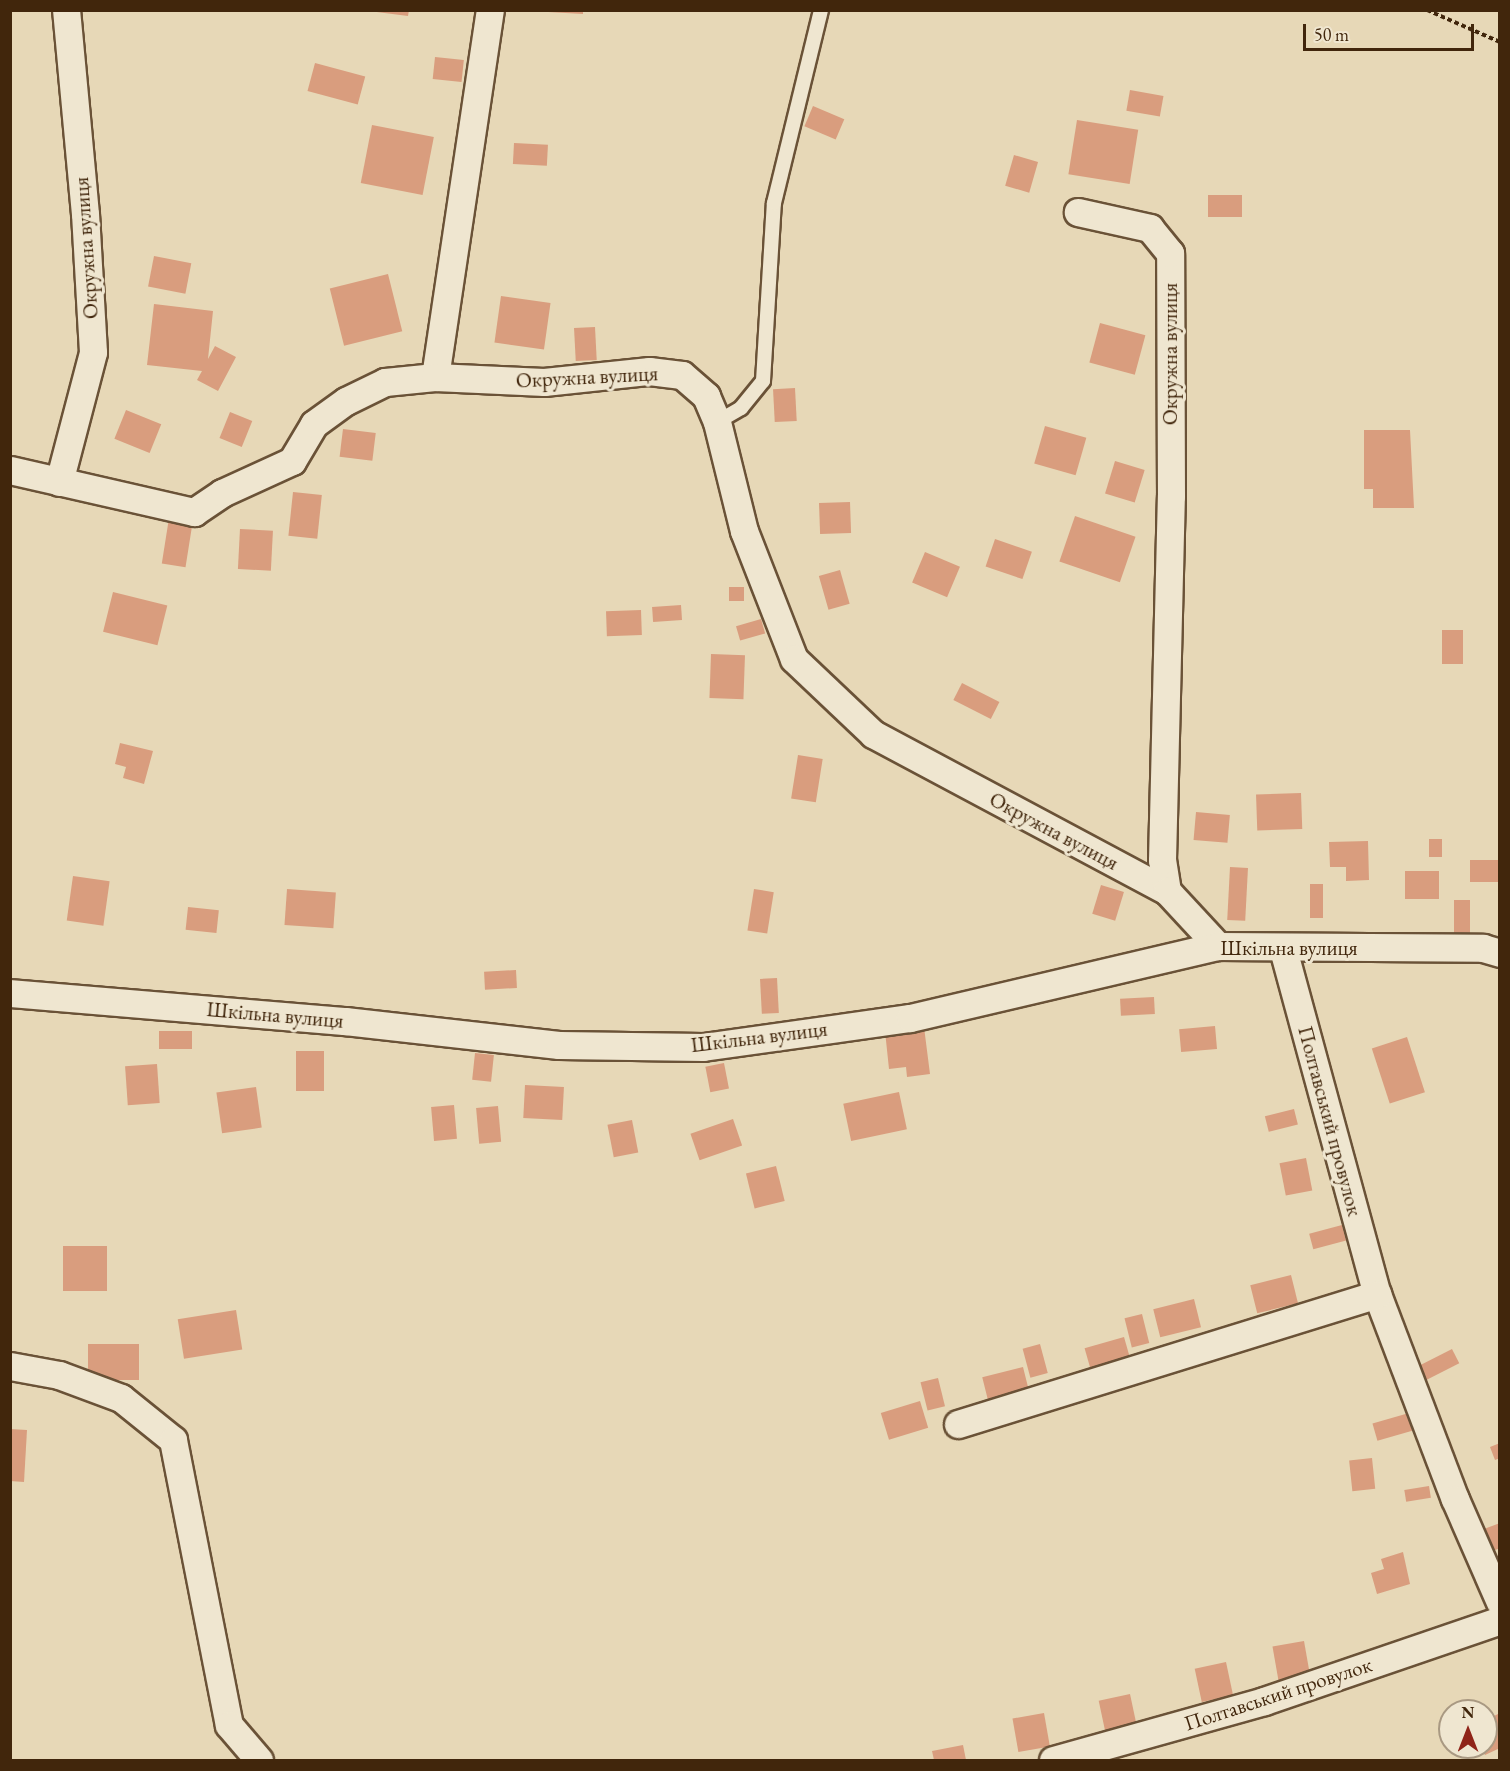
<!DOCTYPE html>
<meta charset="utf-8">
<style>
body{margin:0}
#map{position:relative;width:1510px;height:1771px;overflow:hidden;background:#e7d8b7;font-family:"EB Garamond",serif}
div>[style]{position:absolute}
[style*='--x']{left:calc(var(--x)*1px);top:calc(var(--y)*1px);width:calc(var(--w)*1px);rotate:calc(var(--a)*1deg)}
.building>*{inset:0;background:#d99d7e;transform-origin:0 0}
.path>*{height:4px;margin-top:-2px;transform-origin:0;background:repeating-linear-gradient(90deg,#41260c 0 4.5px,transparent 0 7.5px)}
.roads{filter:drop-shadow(2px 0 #6a5237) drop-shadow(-2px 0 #6a5237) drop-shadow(0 2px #6a5237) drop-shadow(0 -2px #6a5237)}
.lane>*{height:14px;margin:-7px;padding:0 7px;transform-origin:7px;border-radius:7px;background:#efe6d0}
.street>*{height:27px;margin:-13.5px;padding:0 13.5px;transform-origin:13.5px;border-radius:13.5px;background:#efe6d0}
span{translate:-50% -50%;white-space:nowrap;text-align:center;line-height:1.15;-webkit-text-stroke:6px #efe6d0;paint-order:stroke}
.street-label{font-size:21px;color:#41260c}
.frame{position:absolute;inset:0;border:12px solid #41260c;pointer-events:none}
.north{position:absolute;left:1438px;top:1699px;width:60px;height:60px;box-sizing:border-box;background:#efe6d0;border:2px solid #a99982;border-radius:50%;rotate:0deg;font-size:16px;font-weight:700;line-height:24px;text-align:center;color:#41260c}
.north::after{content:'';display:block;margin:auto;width:21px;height:27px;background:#8f2418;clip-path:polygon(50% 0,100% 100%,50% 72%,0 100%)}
.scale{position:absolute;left:1303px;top:24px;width:171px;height:27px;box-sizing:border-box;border:3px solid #41260c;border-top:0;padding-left:8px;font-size:18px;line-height:21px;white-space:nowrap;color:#41260c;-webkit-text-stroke:4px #efe6d0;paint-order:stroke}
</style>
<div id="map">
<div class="building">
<i style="clip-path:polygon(361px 10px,409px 10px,408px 16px)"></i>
<i style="clip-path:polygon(548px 10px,583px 10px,583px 14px,548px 12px)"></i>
<i style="left:435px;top:57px;width:29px;height:22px;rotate:6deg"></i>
<i style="left:315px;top:63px;width:52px;height:29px;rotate:15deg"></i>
<i style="left:1130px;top:90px;width:34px;height:21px;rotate:10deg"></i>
<i style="left:813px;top:106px;width:34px;height:22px;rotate:23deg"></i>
<i style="left:1077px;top:120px;width:62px;height:55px;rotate:9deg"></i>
<i style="left:372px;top:125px;width:63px;height:59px;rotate:11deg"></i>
<i style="left:514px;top:143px;width:34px;height:21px;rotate:3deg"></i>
<i style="left:1014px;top:155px;width:25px;height:32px;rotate:16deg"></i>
<i style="left:1208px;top:195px;width:34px;height:22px"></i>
<i style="left:154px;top:256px;width:38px;height:31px;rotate:11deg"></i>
<i style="left:388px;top:274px;width:59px;height:60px;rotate:76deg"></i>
<i style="left:501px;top:296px;width:50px;height:47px;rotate:8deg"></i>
<i style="clip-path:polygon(154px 304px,213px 311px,208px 359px,215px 346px,236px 357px,218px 391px,197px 380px,202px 371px,147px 365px)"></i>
<i style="left:1100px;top:323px;width:47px;height:41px;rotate:15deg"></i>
<i style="left:595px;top:327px;width:33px;height:21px;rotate:87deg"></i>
<i style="left:795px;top:388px;width:33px;height:22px;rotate:87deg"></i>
<i style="left:126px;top:410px;width:38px;height:31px;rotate:22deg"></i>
<i style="left:230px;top:412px;width:24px;height:28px;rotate:22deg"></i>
<i style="left:1045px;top:426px;width:43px;height:39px;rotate:16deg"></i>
<i style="left:343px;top:429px;width:33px;height:28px;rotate:7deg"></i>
<i style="clip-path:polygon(1364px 430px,1410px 430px,1414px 508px,1373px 508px,1373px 489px,1364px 489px)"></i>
<i style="left:1115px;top:461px;width:31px;height:34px;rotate:17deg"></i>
<i style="left:293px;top:492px;width:29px;height:44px;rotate:6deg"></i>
<i style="left:850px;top:502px;width:31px;height:31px;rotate:88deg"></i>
<i style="left:1075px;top:516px;width:64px;height:48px;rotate:19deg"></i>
<i style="left:169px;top:518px;width:24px;height:46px;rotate:9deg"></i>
<i style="left:240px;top:529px;width:33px;height:40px;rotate:3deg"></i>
<i style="left:995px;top:539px;width:39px;height:29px;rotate:19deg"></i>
<i style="left:925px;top:552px;width:38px;height:33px;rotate:23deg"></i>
<i style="left:840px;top:570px;width:35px;height:22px;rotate:74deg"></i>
<i style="left:744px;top:587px;width:14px;height:15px;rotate:90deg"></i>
<i style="left:113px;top:592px;width:56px;height:41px;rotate:14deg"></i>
<i style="left:681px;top:605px;width:15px;height:29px;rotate:86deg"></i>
<i style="left:641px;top:610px;width:25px;height:35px;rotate:88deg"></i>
<i style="left:761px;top:619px;width:15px;height:26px;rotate:74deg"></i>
<i style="left:1442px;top:630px;width:21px;height:34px"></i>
<i style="left:711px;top:654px;width:34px;height:44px;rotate:2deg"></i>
<i style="left:962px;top:683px;width:42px;height:19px;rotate:27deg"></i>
<i style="clip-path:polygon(120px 743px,153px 751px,144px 784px,123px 778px,126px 767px,115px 764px)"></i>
<i style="left:798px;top:755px;width:25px;height:44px;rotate:9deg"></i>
<i style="left:1301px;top:793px;width:36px;height:45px;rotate:88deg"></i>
<i style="left:1196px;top:812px;width:34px;height:28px;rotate:5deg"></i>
<i style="left:1429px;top:839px;width:13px;height:18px"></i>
<i style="clip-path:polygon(1368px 841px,1369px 880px,1346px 881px,1346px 867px,1330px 867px,1329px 842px)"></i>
<i style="left:1500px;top:860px;width:22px;height:30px;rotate:90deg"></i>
<i style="left:1230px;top:867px;width:18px;height:53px;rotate:3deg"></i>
<i style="left:1405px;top:871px;width:34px;height:28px"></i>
<i style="left:73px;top:876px;width:37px;height:45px;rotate:8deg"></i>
<i style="left:1310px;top:884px;width:13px;height:34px"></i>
<i style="left:1101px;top:885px;width:24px;height:30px;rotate:17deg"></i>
<i style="left:287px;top:889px;width:49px;height:36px;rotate:4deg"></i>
<i style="left:754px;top:889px;width:20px;height:42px;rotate:9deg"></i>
<i style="left:1454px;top:900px;width:16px;height:38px"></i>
<i style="left:188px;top:907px;width:31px;height:23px;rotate:6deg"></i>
<i style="left:516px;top:970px;width:18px;height:32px;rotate:87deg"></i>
<i style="left:777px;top:978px;width:35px;height:17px;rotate:87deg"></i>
<i style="left:1154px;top:997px;width:17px;height:34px;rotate:87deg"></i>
<i style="left:1215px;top:1026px;width:23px;height:36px;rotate:85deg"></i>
<i style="clip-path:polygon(924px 1027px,930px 1074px,907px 1077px,906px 1067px,889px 1069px,885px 1031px)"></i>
<i style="left:192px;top:1031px;width:18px;height:33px;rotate:90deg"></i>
<i style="left:1407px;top:1037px;width:58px;height:37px;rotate:72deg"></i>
<i style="left:296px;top:1051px;width:28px;height:40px"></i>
<i style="left:475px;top:1053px;width:19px;height:27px;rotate:6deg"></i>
<i style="left:724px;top:1063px;width:26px;height:19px;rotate:79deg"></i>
<i style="left:157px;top:1064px;width:39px;height:32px;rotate:86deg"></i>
<i style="left:525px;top:1085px;width:39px;height:33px;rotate:3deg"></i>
<i style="left:256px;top:1087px;width:41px;height:40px;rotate:82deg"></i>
<i style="left:899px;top:1092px;width:38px;height:57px;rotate:78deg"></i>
<i style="left:454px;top:1105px;width:34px;height:23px;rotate:85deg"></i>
<i style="left:498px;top:1106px;width:36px;height:22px;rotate:85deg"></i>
<i style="left:1294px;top:1109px;width:16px;height:30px;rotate:76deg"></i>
<i style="left:733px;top:1119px;width:28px;height:45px;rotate:71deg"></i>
<i style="left:632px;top:1120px;width:33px;height:25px;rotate:79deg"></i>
<i style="left:1306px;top:1158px;width:33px;height:27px;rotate:79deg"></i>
<i style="left:776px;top:1166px;width:36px;height:31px;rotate:76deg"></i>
<i style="left:1342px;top:1225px;width:16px;height:34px;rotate:75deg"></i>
<i style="left:63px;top:1246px;width:44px;height:45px"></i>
<i style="left:1291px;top:1275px;width:29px;height:42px;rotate:76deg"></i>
<i style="left:1194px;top:1299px;width:29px;height:42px;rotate:76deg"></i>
<i style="left:236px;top:1310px;width:40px;height:59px;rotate:81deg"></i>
<i style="left:1142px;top:1314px;width:30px;height:18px;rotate:76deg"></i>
<i style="left:1124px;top:1337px;width:29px;height:41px;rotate:74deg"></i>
<i style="left:88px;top:1344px;width:51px;height:36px"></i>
<i style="left:1040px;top:1344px;width:30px;height:18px;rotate:75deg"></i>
<i style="left:1452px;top:1349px;width:16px;height:37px;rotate:63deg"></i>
<i style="left:1023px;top:1367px;width:29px;height:42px;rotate:76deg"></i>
<i style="left:938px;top:1378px;width:29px;height:18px;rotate:76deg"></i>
<i style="left:920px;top:1401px;width:28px;height:41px;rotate:73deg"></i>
<i style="left:1409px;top:1413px;width:18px;height:38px;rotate:74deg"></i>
<i style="clip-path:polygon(10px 1429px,27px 1430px,24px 1482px,10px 1481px)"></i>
<i style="clip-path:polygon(1500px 1443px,1500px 1458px,1495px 1460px,1490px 1447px)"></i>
<i style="left:1372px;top:1458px;width:31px;height:23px;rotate:84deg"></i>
<i style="left:1429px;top:1486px;width:12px;height:25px;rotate:81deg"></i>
<i style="clip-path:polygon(1500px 1523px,1500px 1548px,1493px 1551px,1484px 1529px)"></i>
<i style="clip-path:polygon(1403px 1552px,1410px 1584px,1377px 1594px,1371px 1573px,1384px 1569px,1381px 1559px)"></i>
<i style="left:1304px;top:1641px;width:34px;height:32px;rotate:80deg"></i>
<i style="left:1226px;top:1662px;width:34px;height:32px;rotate:78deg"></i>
<i style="left:1130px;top:1694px;width:34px;height:32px;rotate:78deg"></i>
<i style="left:1044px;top:1713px;width:34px;height:32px;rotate:80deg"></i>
<i style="clip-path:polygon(1500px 1713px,1500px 1748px,1485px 1755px,1481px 1747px,1486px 1747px,1486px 1720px)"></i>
<i style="clip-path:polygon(963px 1745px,966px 1760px,934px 1760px,932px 1751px)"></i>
</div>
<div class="path">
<i style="--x:1427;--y:10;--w:80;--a:23.7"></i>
</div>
<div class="roads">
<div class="lane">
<i style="--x:717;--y:422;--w:28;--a:-30"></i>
<i style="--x:741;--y:408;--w:35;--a:-51"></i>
<i style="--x:763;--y:381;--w:178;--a:-86.5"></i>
<i style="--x:774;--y:203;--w:199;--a:-76.3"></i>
</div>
<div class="street">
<i style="--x:435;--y:377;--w:371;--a:-81.5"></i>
<i style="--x:10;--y:470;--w:189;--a:12.9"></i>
<i style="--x:194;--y:512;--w:34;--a:-34"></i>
<i style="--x:222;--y:493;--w:77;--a:-24.6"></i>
<i style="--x:292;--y:461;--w:43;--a:-59.3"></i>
<i style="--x:314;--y:424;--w:39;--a:-36"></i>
<i style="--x:346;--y:401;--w:43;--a:-26"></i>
<i style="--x:385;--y:382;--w:50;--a:-5.7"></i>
<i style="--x:435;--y:377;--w:109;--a:2.6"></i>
<i style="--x:544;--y:382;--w:106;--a:-6"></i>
<i style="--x:649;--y:371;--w:33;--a:7"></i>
<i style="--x:682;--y:375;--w:32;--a:41"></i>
<i style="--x:706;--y:396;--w:28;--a:67"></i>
<i style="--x:717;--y:422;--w:112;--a:76.1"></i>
<i style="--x:744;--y:531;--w:137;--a:68.7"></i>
<i style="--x:794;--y:659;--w:109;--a:43.5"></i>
<i style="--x:873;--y:734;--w:333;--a:28.1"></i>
<i style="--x:1167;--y:891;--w:31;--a:-99"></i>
<i style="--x:1162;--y:860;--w:364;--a:-88.6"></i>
<i style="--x:1171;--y:496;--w:243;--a:-90.2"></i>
<i style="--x:1170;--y:253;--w:32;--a:-129"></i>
<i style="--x:1150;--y:228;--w:74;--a:-167.5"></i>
<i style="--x:59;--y:482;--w:134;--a:-75.3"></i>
<i style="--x:93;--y:352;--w:138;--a:-93.3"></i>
<i style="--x:85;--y:214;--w:205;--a:-95.3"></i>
<i style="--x:1167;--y:891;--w:75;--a:47.2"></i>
<i style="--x:1283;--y:949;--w:358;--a:74.8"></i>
<i style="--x:1377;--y:1294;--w:219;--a:69.2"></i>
<i style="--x:1455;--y:1499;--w:112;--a:66.4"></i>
<i style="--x:10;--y:993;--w:336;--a:4.8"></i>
<i style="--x:345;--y:1021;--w:215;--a:6.4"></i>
<i style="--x:559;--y:1045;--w:144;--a:0.8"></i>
<i style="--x:703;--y:1047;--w:209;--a:-8"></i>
<i style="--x:910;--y:1018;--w:316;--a:-13.2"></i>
<i style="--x:1218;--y:946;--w:265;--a:0.4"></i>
<i style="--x:1483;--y:948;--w:18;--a:16"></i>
<i style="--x:10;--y:1366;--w:50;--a:10.4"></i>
<i style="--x:59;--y:1375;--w:66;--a:20.4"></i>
<i style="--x:121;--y:1398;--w:67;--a:38.9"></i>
<i style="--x:173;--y:1440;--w:290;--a:78.9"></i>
<i style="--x:229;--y:1725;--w:46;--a:49.4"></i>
<i style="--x:958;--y:1424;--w:439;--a:-17.2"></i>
<i style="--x:1053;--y:1760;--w:219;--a:-15.6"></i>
<i style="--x:1264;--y:1701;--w:250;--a:-18.9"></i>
</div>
</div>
<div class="street-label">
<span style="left:86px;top:248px;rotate:-94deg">Окружна вулиця</span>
<span style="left:1170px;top:354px;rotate:-90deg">Окружна вулиця</span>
<span style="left:587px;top:377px;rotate:-3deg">Окружна вулиця</span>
<span style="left:1054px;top:831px;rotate:28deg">Окружна вулиця</span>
<span style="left:1289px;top:948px">Шкільна вулиця</span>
<span style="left:275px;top:1015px;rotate:5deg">Шкільна вулиця</span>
<span style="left:759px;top:1037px;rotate:-7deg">Шкільна вулиця</span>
<span style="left:1330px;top:1121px;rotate:75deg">Полтавський провулок</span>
<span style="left:1278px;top:1694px;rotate:-18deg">Полтавський провулок</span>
</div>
<div class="frame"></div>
<div class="north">N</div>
<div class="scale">50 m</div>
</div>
